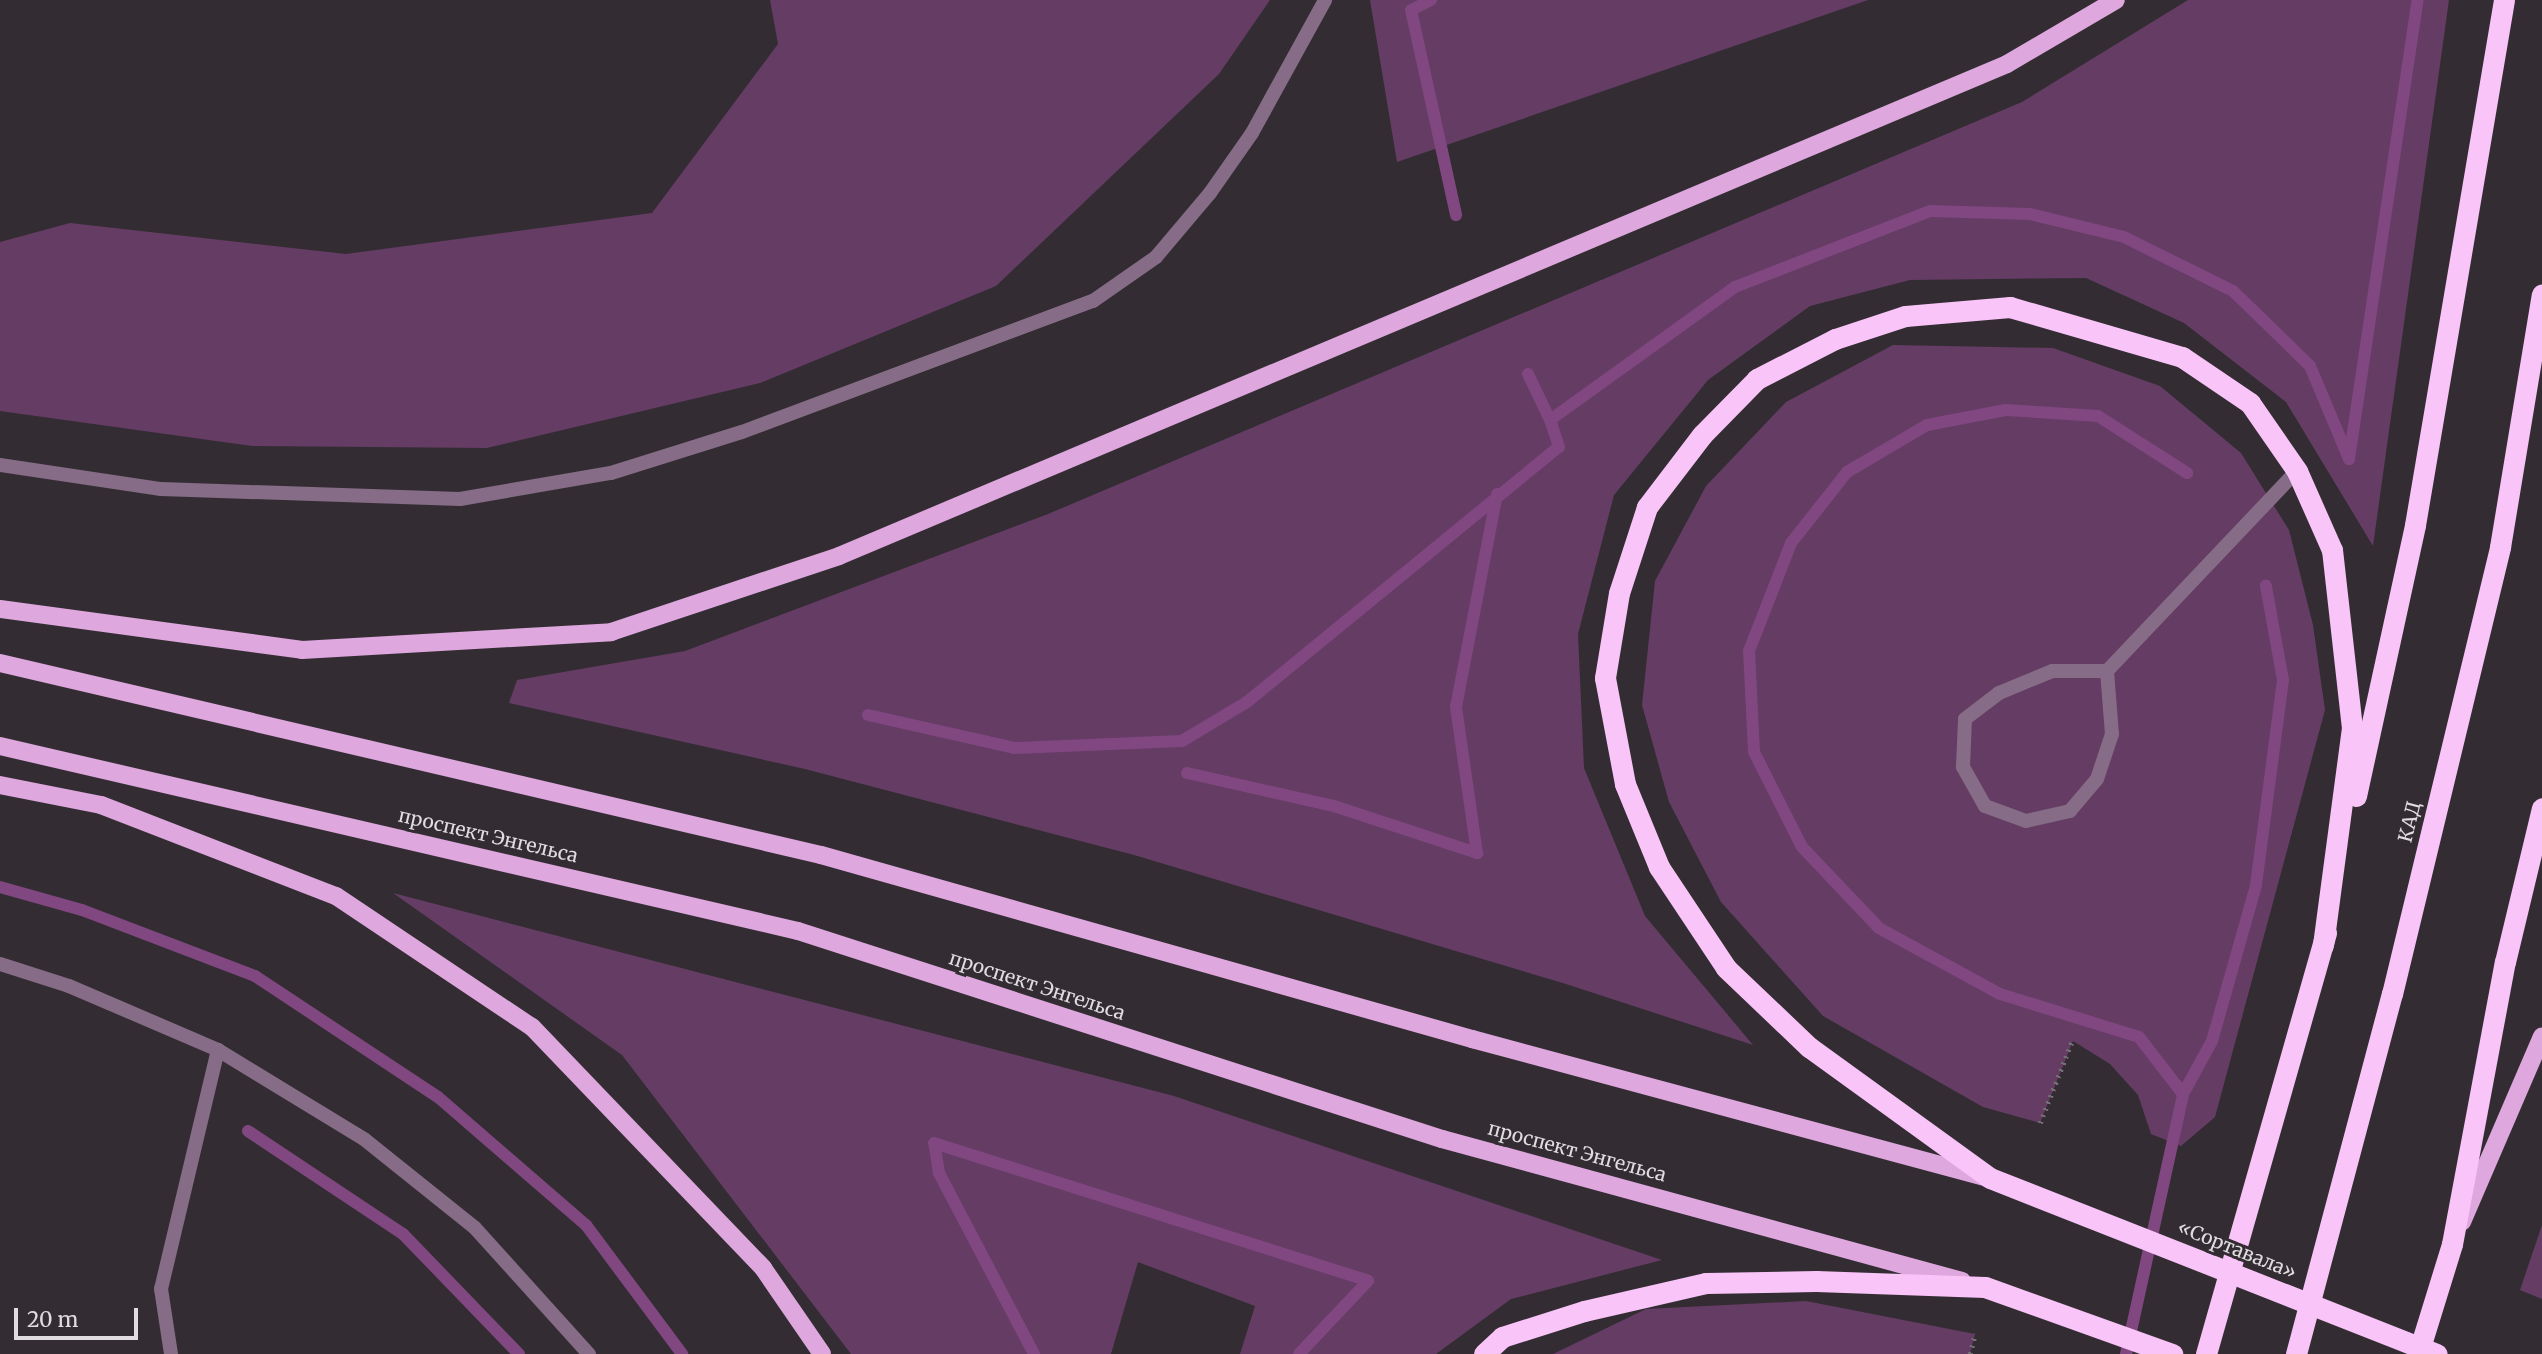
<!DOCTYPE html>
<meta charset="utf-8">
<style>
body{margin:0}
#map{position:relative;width:2542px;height:1354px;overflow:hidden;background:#332d33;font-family:Merriweather,serif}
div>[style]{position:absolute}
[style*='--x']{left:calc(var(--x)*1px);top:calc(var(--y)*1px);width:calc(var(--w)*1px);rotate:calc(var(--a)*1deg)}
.green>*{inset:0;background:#643c64}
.stream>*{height:12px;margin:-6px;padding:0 6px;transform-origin:6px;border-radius:6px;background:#814781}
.path>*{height:4.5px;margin-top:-2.25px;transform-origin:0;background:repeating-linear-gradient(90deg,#757075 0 2px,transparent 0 7px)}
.lane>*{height:14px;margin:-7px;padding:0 7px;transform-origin:7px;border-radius:7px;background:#866c86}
.street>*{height:14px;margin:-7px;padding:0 7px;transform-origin:7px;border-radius:7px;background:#866c86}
.primary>*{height:18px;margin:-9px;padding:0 9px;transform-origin:9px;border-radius:9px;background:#dea7dd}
.highway>*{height:21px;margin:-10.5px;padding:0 10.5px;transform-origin:10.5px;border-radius:10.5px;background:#f9c4f8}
span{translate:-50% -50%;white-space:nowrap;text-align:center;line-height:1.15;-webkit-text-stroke:6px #332d33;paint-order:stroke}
.street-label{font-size:19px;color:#e0dce0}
.scale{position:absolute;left:14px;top:1308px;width:124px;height:32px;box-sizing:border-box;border:4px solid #e0dce0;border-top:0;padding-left:9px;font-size:21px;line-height:24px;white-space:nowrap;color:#e0dce0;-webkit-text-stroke:5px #332d33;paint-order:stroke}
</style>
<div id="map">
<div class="green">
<i style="clip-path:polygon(770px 0,1270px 0,1219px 74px,996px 286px,760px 383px,487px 448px,252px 446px,0 411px,0 242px,70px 223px,346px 254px,652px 213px,778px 44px)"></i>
<i style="clip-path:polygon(1370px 0,1868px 0,1397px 162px)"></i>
<i style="clip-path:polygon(2188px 0,2449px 0,2373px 546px,2286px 402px,2184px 323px,2086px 278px,1910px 280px,1810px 306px,1708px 380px,1614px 495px,1578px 634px,1584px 768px,1645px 916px,1753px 1045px,1566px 984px,1134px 855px,805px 769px,509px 703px,517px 680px,685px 651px,1048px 514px,2022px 102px)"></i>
<i style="clip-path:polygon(1893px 345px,2053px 348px,2160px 386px,2241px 453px,2289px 530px,2313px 625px,2325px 710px,2215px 1117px,2181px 1146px,2151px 1134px,2138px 1095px,2110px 1064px,2073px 1041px,2040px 1123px,1983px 1107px,1823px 1016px,1721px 902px,1669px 802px,1642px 705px,1655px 581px,1706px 486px,1786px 402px)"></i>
<i style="clip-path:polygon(393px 893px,1174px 1096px,1662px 1260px,1511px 1299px,1436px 1354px,1240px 1354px,1255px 1306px,1138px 1262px,1111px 1354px,851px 1354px,622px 1055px)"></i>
<i style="clip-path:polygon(2542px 1225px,2542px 1299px,2520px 1290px)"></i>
<i style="clip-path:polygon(1806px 1301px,1975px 1334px,1970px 1354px,1553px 1354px,1646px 1309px)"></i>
</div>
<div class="stream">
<i style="--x:1431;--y:0;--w:22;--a:153"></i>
<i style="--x:1411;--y:10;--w:210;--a:77.6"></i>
<i style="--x:1528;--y:374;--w:51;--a:64.4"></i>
<i style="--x:868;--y:715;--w:150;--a:12.7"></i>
<i style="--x:1014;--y:748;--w:168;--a:-2.4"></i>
<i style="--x:1182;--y:741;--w:76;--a:-31"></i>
<i style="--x:1247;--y:702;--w:403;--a:-39.3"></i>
<i style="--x:1559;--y:447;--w:28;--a:-108"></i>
<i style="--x:1550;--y:420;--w:228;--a:-35.7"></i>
<i style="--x:1735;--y:287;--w:209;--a:-21.3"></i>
<i style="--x:1930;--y:211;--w:100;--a:1.7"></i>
<i style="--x:2030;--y:214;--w:97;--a:13.7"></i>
<i style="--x:2124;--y:237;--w:122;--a:26.4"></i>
<i style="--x:2233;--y:291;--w:107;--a:44.2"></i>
<i style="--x:2310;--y:366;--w:101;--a:67.2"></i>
<i style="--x:2349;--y:459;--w:464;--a:-81.5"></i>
<i style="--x:1187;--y:773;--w:151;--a:12.7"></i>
<i style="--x:1334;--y:806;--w:151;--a:18.2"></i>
<i style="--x:1477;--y:853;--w:148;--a:-98.2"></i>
<i style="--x:1456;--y:707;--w:217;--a:-79.1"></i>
<i style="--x:0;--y:887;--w:85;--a:15.7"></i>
<i style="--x:82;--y:910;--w:185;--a:20.9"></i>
<i style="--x:255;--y:976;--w:219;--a:33.5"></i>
<i style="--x:438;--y:1097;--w:196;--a:40.9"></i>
<i style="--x:586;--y:1225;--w:161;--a:53.3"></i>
<i style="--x:2183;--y:1094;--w:72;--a:-127.7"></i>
<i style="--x:2139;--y:1037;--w:145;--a:-162.8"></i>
<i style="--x:2000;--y:994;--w:138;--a:-151.4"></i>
<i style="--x:1879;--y:928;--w:112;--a:-133.5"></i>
<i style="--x:1802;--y:847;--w:106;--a:-116.8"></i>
<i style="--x:1754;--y:752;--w:101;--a:-92.8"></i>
<i style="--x:1749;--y:651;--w:116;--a:-68.7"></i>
<i style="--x:1791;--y:543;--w:90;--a:-51.7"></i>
<i style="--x:1847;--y:472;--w:93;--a:-30.4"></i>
<i style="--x:1927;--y:425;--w:80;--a:-10.8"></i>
<i style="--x:2006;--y:410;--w:92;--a:3.7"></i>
<i style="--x:2098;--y:416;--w:106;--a:32.6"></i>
<i style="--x:248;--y:1131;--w:186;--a:33.6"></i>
<i style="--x:403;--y:1234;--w:167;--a:46"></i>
<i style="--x:1034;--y:1354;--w:204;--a:-117.7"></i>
<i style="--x:939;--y:1173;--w:30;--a:-99"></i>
<i style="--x:934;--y:1143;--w:455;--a:17.6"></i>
<i style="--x:1368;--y:1281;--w:100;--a:133.4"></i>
<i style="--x:2126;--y:1354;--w:266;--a:-77.6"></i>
<i style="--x:2183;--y:1094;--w:60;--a:-61.3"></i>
<i style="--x:2212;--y:1041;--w:162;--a:-74.2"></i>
<i style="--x:2256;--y:885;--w:207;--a:-82.5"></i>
<i style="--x:2283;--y:680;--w:96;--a:-100.3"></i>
</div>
<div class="path">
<i style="--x:2040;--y:1123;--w:88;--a:-68.7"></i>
<i style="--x:1970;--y:1354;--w:21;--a:-76"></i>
</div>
<div class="lane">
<i style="--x:2107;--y:671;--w:63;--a:85.5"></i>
<i style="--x:2112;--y:734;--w:47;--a:108.4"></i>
<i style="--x:2097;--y:779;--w:42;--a:130.2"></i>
<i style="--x:2070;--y:811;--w:45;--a:167.2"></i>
<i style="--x:2026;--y:821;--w:44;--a:-159.9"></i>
<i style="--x:1985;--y:806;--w:45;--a:-119.4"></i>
<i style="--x:1963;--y:767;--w:48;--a:-87.6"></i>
<i style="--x:1965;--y:719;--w:43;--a:-37.4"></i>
<i style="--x:1999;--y:693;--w:57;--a:-22.5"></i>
<i style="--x:2052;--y:671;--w:55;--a:0"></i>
<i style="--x:2107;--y:671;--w:276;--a:-46.5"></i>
<i style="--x:0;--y:964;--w:72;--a:17.7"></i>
<i style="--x:69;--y:986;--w:162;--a:23.2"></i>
<i style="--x:218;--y:1050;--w:171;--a:31.4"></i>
<i style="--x:364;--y:1139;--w:142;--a:38.7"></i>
<i style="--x:475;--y:1228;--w:170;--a:47.9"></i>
<i style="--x:171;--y:1354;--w:66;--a:-98.7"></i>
<i style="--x:161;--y:1289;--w:246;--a:-76.6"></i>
</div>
<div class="street">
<i style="--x:0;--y:465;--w:163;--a:8.5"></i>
<i style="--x:161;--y:489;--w:299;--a:1.9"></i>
<i style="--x:460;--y:499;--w:153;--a:-9.8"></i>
<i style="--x:611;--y:473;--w:137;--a:-17.4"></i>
<i style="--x:742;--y:432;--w:375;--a:-20.5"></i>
<i style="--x:1093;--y:301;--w:77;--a:-34.9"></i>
<i style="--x:1156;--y:257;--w:84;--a:-49.8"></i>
<i style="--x:1210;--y:193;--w:73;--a:-55"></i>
<i style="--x:1252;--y:133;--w:152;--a:-61.2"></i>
</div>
<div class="primary">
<i style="--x:0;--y:609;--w:305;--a:7.7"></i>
<i style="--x:302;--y:650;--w:310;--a:-3.3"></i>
<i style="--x:611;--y:632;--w:240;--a:-18.4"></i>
<i style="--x:839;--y:556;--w:1267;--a:-22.84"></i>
<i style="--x:2007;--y:64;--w:126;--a:-30.4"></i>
<i style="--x:0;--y:663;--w:843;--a:13.16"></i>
<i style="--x:821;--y:855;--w:677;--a:15.78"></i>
<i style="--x:1472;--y:1039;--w:531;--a:15.06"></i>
<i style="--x:0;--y:746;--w:819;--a:13.05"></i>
<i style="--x:798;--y:931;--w:677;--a:17.9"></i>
<i style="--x:1442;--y:1139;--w:539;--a:15.27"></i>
<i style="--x:0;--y:785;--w:103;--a:11.2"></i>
<i style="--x:101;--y:805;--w:252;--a:21.2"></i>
<i style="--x:336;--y:896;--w:236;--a:33.8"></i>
<i style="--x:532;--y:1027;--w:334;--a:46.2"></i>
<i style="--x:763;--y:1268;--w:104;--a:55.5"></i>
<i style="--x:2462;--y:1222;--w:202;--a:-66.7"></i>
</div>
<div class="highway">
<i style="--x:2356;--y:796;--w:277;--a:-77.7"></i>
<i style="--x:2415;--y:525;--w:532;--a:-80.38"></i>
<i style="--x:2323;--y:945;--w:219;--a:-82.4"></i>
<i style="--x:2352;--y:728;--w:179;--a:-96.4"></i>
<i style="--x:2332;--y:550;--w:86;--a:-113.9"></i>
<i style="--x:2297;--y:471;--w:83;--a:-124.7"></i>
<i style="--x:2250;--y:403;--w:82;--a:-145.9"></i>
<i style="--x:2182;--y:357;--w:179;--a:-163.8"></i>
<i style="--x:2010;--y:307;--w:105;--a:175.1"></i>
<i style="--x:1905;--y:316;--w:74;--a:161.8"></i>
<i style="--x:1835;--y:339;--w:88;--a:152.9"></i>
<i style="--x:1757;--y:379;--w:78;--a:134.5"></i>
<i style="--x:1702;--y:435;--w:91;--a:127.4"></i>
<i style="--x:1647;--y:507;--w:90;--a:108"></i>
<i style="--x:1619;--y:593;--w:86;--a:99.4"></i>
<i style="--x:1605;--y:678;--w:108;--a:79.3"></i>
<i style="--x:1625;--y:784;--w:90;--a:67.7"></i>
<i style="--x:1659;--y:867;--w:121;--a:56.4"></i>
<i style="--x:1726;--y:968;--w:115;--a:43.6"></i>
<i style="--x:1809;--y:1047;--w:223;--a:35.9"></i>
<i style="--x:1990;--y:1178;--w:480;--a:21.5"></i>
<i style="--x:1484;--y:1354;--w:25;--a:-43"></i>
<i style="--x:1502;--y:1337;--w:86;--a:-17.6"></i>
<i style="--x:1584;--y:1311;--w:125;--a:-12.9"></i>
<i style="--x:1706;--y:1283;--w:110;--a:-1"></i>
<i style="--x:1816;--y:1281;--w:169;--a:2"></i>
<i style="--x:1985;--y:1287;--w:199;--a:19.7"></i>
<i style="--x:2206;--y:1354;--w:438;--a:-74.1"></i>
<i style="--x:2296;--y:1354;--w:373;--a:-75.1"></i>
<i style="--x:2392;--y:994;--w:460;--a:-76.4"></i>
<i style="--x:2500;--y:547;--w:256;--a:-80.6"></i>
<i style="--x:2418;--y:1354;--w:115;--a:-72.8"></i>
<i style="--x:2452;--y:1244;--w:287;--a:-79.4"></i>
<i style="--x:2505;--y:962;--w:158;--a:-76.5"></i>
</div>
<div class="street-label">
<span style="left:2410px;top:822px;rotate:-76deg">КАД</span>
<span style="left:488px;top:836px;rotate:13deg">проспект Энгельса</span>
<span style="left:1037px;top:986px;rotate:18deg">проспект Энгельса</span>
<span style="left:1577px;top:1152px;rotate:15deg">проспект Энгельса</span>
<span style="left:2237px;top:1250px;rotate:22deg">«Сортавала»</span>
</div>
<div class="scale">20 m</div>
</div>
